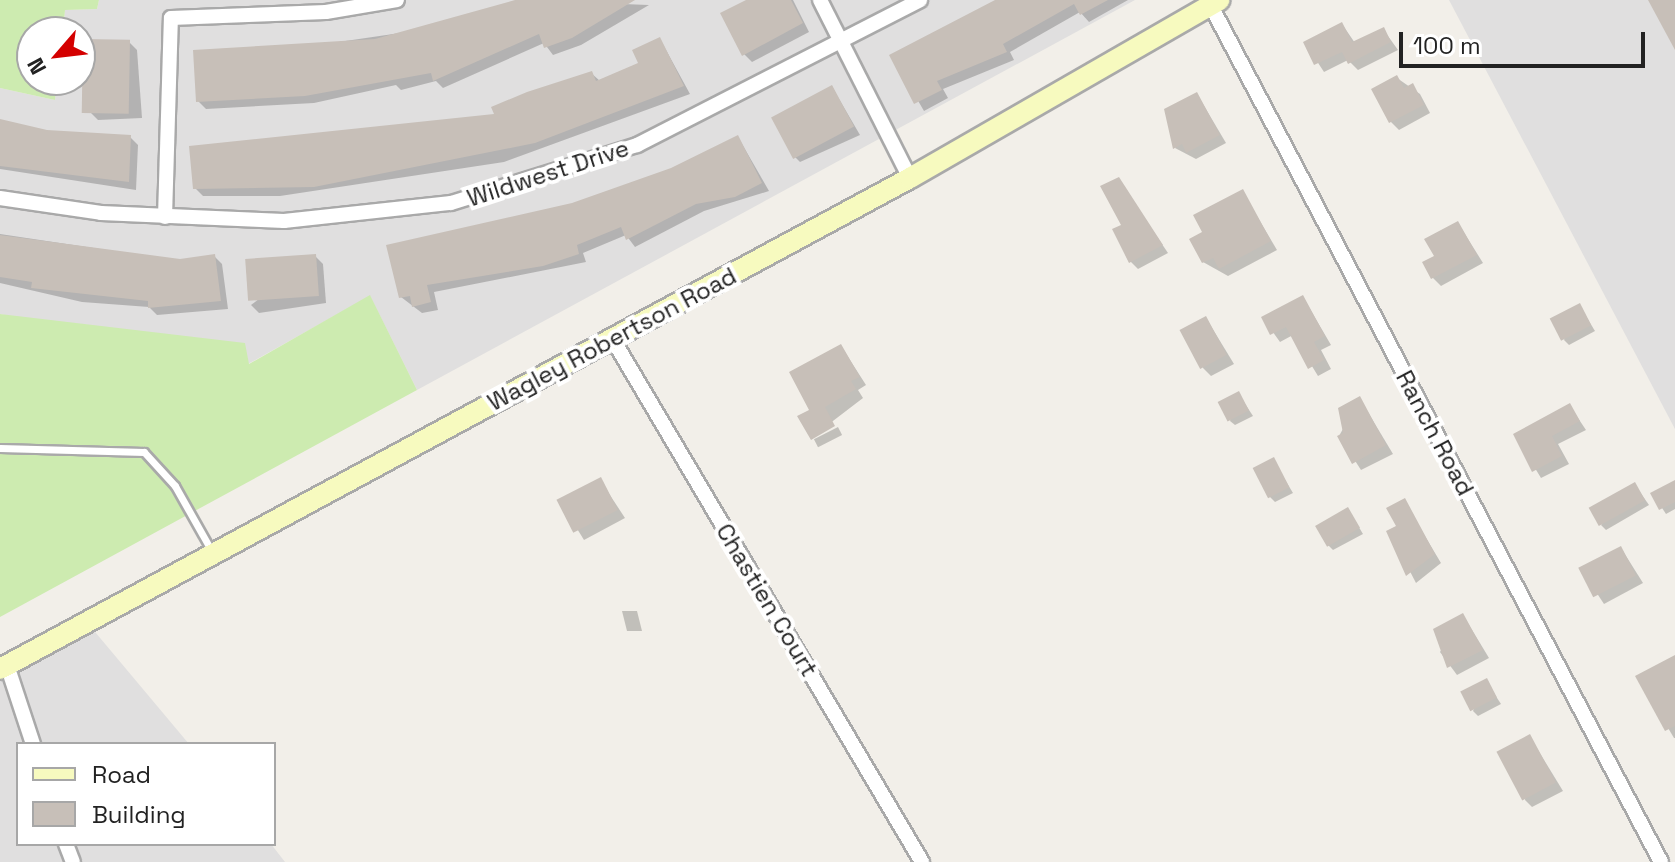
<!DOCTYPE html>
<style>
body{margin:0}
#map{position:relative;width:1675px;height:862px;overflow:hidden;background:#f2efe9;font-family:"Space Grotesk",sans-serif}
div>[style]{position:absolute}
[style*='--x']{left:calc(var(--x)*1px);top:calc(var(--y)*1px);width:calc(var(--w)*1px);rotate:calc(var(--a)*1deg)}
.residential>*{inset:0;background:#e0dfdf}
.grass>*{inset:0;background:#cdebb0}
.shadow>*{inset:0;background:#0003;transform-origin:0 0}
.building>*{inset:0;background:#c7bfb8;transform-origin:0 0}
.roads{filter:drop-shadow(2px 0 #a9a9a9) drop-shadow(-2px 0 #a9a9a9) drop-shadow(0 2px #a9a9a9) drop-shadow(0 -2px #a9a9a9)}
.lane>*{height:7px;margin:-3.5px;padding:0 3.5px;transform-origin:3.5px;border-radius:3.5px;background:#fff}
.street>*{height:14px;margin:-7px;padding:0 7px;transform-origin:7px;border-radius:7px;background:#fff}
.secondary>*{height:20px;margin:-10px;padding:0 10px;transform-origin:10px;border-radius:10px;background:#f7fabf}
span{translate:-50% -50%;white-space:nowrap;text-align:center;line-height:1.15;-webkit-text-stroke:8px #fff;paint-order:stroke}
.street-label{font-size:24px;color:#222}
.legend{position:absolute;left:16px;top:742px;width:260px;height:104px;box-sizing:border-box;background:#fff;border:2px solid #a7a7a7;margin:0;padding:10px 14px;list-style:none;font-size:24px;color:#222}
.legend li{display:flex;align-items:center;gap:16px;height:40px}
.legend b{width:40px;border:2px solid #a7a7a7}
.north{position:absolute;left:16px;top:16px;width:80px;height:80px;box-sizing:border-box;background:#fff;border:2px solid #a7a7a7;border-radius:50%;rotate:242deg;font-size:22px;font-weight:700;line-height:32px;text-align:center;color:#222}
.north::after{content:'';display:block;margin:auto;width:28px;height:36px;background:#d40000;clip-path:polygon(50% 0,100% 100%,50% 72%,0 100%)}
.scale{position:absolute;left:1399px;top:32px;width:246px;height:36px;box-sizing:border-box;border:4px solid #222;border-top:0;padding-left:10px;font-size:24px;line-height:28px;white-space:nowrap;color:#222;-webkit-text-stroke:6px #fff;paint-order:stroke}
</style>
<div id="map">
<div class="residential">
<i style="clip-path:polygon(99px 0,1135px 0,417px 390px,370px 296px,248px 364px,0 314px,0 88px,55px 100px,57px 80px,80px 80px,80px 32px,63px 32px,65px 10px,97px 9px)"></i>
<i style="clip-path:polygon(1449px 0,1675px 0,1675px 429px)"></i>
<i style="clip-path:polygon(80px 614px,189px 744px,18px 744px,18px 844px,271px 844px,285px 862px,0 862px,0 661px)"></i>
</div>
<div class="grass">
<i style="clip-path:polygon(0 0,99px 0,97px 9px,65px 10px,63px 32px,32px 32px,32px 80px,57px 80px,55px 100px,0 88px)"></i>
<i style="clip-path:polygon(370px 295px,417px 390px,0 617px,0 314px,245px 343px,249px 364px)"></i>
</div>
<div class="shadow">
<i style="clip-path:polygon(518px 0,649px 5px,581px 45px,553px 55px,544px 43px,443px 88px,436px 81px,401px 90px,396px 85px,314px 103px,206px 109px,198px 101px,263px 53px,448px 26px)"></i>
<i style="clip-path:polygon(749px 0,793px 0,809px 32px,752px 62px,744px 54px)"></i>
<i style="clip-path:polygon(998px 0,1128px 0,1089px 22px,1080px 12px,1010px 52px,1014px 60px,943px 89px,948px 98px,924px 111px,892px 56px)"></i>
<i style="clip-path:polygon(1342px 24px,1355px 43px,1383px 29px,1398px 50px,1358px 70px,1348px 60px,1324px 72px,1305px 43px)"></i>
<i style="clip-path:polygon(660px 39px,690px 94px,504px 162px,280px 196px,203px 196px,195px 188px,496px 116px,591px 73px,600px 81px,641px 64px)"></i>
<i style="clip-path:polygon(129px 42px,137px 50px,142px 118px,98px 120px,90px 112px)"></i>
<i style="clip-path:polygon(1397px 78px,1420px 94px,1430px 113px,1399px 130px,1391px 122px)"></i>
<i style="clip-path:polygon(832px 87px,860px 135px,800px 162px,792px 154px)"></i>
<i style="clip-path:polygon(1197px 94px,1226px 143px,1196px 159px,1175px 148px)"></i>
<i style="clip-path:polygon(0 120px,46px 132px,130px 137px,138px 145px,136px 190px,0 169px)"></i>
<i style="clip-path:polygon(738px 137px,769px 191px,704px 211px,635px 247px,626px 235px,583px 253px,586px 262px,434px 292px,438px 310px,422px 313px,401px 297px,572px 205px,672px 170px)"></i>
<i style="clip-path:polygon(1118px 179px,1168px 253px,1138px 269px,1131px 262px)"></i>
<i style="clip-path:polygon(1242px 191px,1277px 250px,1228px 276px,1203px 262px,1204px 233px)"></i>
<i style="clip-path:polygon(1458px 223px,1483px 263px,1441px 286px,1433px 278px,1436px 257px)"></i>
<i style="clip-path:polygon(0 234px,180px 261px,214px 256px,222px 264px,228px 309px,157px 315px,149px 307px,82px 302px,0 283px)"></i>
<i style="clip-path:polygon(315px 256px,323px 264px,326px 303px,259px 313px,251px 305px)"></i>
<i style="clip-path:polygon(1303px 297px,1331px 345px,1321px 350px,1331px 369px,1318px 376px,1293px 335px,1280px 342px,1263px 318px)"></i>
<i style="clip-path:polygon(1579px 305px,1595px 331px,1569px 345px,1564px 340px)"></i>
<i style="clip-path:polygon(1206px 318px,1234px 364px,1211px 376px,1203px 368px)"></i>
<i style="clip-path:polygon(841px 346px,866px 385px,858px 390px,863px 398px,812px 437px,812px 411px)"></i>
<i style="clip-path:polygon(1238px 393px,1253px 416px,1235px 425px,1230px 421px)"></i>
<i style="clip-path:polygon(1360px 399px,1393px 454px,1361px 470px,1339px 436px)"></i>
<i style="clip-path:polygon(1570px 406px,1586px 430px,1558px 444px,1569px 464px,1541px 478px,1515px 435px)"></i>
<i style="left:838px;top:427px;width:9px;height:27px;rotate:63deg"></i>
<i style="clip-path:polygon(1273px 460px,1293px 493px,1275px 502px,1270px 497px)"></i>
<i style="clip-path:polygon(600px 480px,625px 518px,584px 540px,560px 501px)"></i>
<i style="clip-path:polygon(1635px 485px,1649px 505px,1606px 530px,1601px 525px)"></i>
<i style="clip-path:polygon(1675px 488px,1675px 509px,1666px 514px,1653px 494px)"></i>
<i style="clip-path:polygon(1404px 501px,1441px 563px,1416px 583px,1389px 531px,1398px 526px)"></i>
<i style="clip-path:polygon(1348px 509px,1363px 534px,1333px 550px,1328px 545px)"></i>
<i style="clip-path:polygon(1621px 548px,1643px 583px,1604px 604px,1581px 569px)"></i>
<i style="clip-path:polygon(622px 611px,637px 611px,642px 631px,627px 631px)"></i>
<i style="clip-path:polygon(1463px 615px,1489px 658px,1457px 675px,1440px 652px)"></i>
<i style="clip-path:polygon(1675px 658px,1675px 738px,1674px 738px,1638px 677px)"></i>
<i style="clip-path:polygon(1486px 681px,1501px 704px,1478px 716px,1473px 711px)"></i>
<i style="clip-path:polygon(1530px 737px,1563px 791px,1532px 807px,1525px 800px)"></i>
</div>
<div class="building">
<i style="clip-path:polygon(515px 0,635px 0,572px 38px,544px 48px,539px 34px,433px 81px,431px 73px,305px 96px,196px 102px,193px 50px,375px 39px)"></i>
<i style="clip-path:polygon(746px 0,791px 0,803px 23px,742px 56px,720px 13px)"></i>
<i style="clip-path:polygon(995px 0,1108px 0,1080px 15px,1074px 4px,1003px 44px,1007px 52px,937px 81px,942px 90px,914px 104px,889px 55px)"></i>
<i style="clip-path:polygon(1648px 0,1675px 0,1675px 50px)"></i>
<i style="clip-path:polygon(1342px 22px,1352px 42px,1384px 27px,1391px 42px,1348px 64px,1342px 52px,1314px 65px,1303px 42px)"></i>
<i style="clip-path:polygon(660px 37px,684px 86px,535px 143px,314px 187px,193px 189px,189px 146px,494px 114px,491px 107px,527px 92px,592px 71px,596px 81px,638px 63px,632px 50px)"></i>
<i style="left:83px;top:39px;width:47px;height:74px;rotate:1deg"></i>
<i style="clip-path:polygon(1397px 75px,1404px 88px,1413px 83px,1424px 105px,1389px 123px,1371px 89px)"></i>
<i style="left:832px;top:85px;width:47px;height:69px;rotate:62deg"></i>
<i style="clip-path:polygon(1197px 92px,1220px 135px,1186px 153px,1182px 144px,1173px 149px,1164px 109px)"></i>
<i style="clip-path:polygon(0 119px,47px 130px,131px 135px,129px 182px,0 166px)"></i>
<i style="clip-path:polygon(738px 135px,762px 183px,735px 197px,696px 204px,626px 240px,621px 227px,577px 245px,579px 254px,543px 266px,427px 285px,431px 302px,412px 307px,410px 296px,399px 298px,386px 245px,572px 203px,671px 168px)"></i>
<i style="clip-path:polygon(1119px 177px,1163px 245px,1129px 263px,1112px 229px,1121px 225px,1100px 186px)"></i>
<i style="clip-path:polygon(1243px 189px,1271px 241px,1219px 269px,1213px 258px,1202px 263px,1189px 239px,1202px 232px,1193px 215px)"></i>
<i style="clip-path:polygon(1458px 221px,1477px 255px,1431px 279px,1422px 262px,1434px 256px,1424px 239px)"></i>
<i style="clip-path:polygon(0 235px,180px 259px,215px 254px,221px 301px,148px 308px,148px 301px,31px 288px,32px 282px,0 277px)"></i>
<i style="left:316px;top:254px;width:42px;height:71px;rotate:86deg"></i>
<i style="clip-path:polygon(1303px 295px,1325px 336px,1314px 342px,1324px 360px,1308px 369px,1286px 327px,1270px 335px,1261px 317px)"></i>
<i style="left:1580px;top:303px;width:25px;height:34px;rotate:63deg"></i>
<i style="left:1206px;top:316px;width:44px;height:30px;rotate:62deg"></i>
<i style="clip-path:polygon(841px 344px,860px 377px,851px 381px,856px 389px,825px 407px,835px 426px,811px 440px,797px 416px,809px 410px,789px 372px)"></i>
<i style="left:1239px;top:391px;width:22px;height:24px;rotate:63deg"></i>
<i style="clip-path:polygon(1360px 396px,1386px 445px,1352px 464px,1337px 436px,1343px 433px,1338px 408px)"></i>
<i style="clip-path:polygon(1570px 403px,1580px 421px,1552px 436px,1562px 456px,1532px 472px,1513px 434px)"></i>
<i style="left:1274px;top:457px;width:34px;height:24px;rotate:63deg"></i>
<i style="left:601px;top:477px;width:37px;height:50px;rotate:63deg"></i>
<i style="clip-path:polygon(1675px 480px,1675px 502px,1659px 510px,1650px 493px)"></i>
<i style="left:1635px;top:482px;width:21px;height:53px;rotate:61deg"></i>
<i style="clip-path:polygon(1405px 498px,1435px 554px,1406px 576px,1386px 531px,1396px 526px,1386px 508px)"></i>
<i style="left:1348px;top:507px;width:24px;height:38px;rotate:60deg"></i>
<i style="left:1621px;top:546px;width:33px;height:48px;rotate:63deg"></i>
<i style="clip-path:polygon(1463px 613px,1483px 650px,1447px 668px,1433px 629px)"></i>
<i style="clip-path:polygon(1675px 655px,1675px 726px,1665px 731px,1635px 676px)"></i>
<i style="left:1487px;top:678px;width:22px;height:30px;rotate:63deg"></i>
<i style="left:1530px;top:734px;width:55px;height:38px;rotate:62deg"></i>
</div>
<div class="roads">
<div class="lane">
<i style="--x:0;--y:448;--w:144;--a:1.6"></i>
<i style="--x:144;--y:452;--w:46;--a:47.6"></i>
<i style="--x:175;--y:486;--w:73;--a:60.6"></i>
</div>
<div class="street">
<i style="--x:820;--y:0;--w:199;--a:63.2"></i>
<i style="--x:1210;--y:4;--w:969;--a:62.27"></i>
<i style="--x:0;--y:198;--w:102;--a:8.4"></i>
<i style="--x:101;--y:213;--w:183;--a:2.5"></i>
<i style="--x:284;--y:221;--w:168;--a:-6.2"></i>
<i style="--x:451;--y:203;--w:195;--a:-17.3"></i>
<i style="--x:637;--y:145;--w:318;--a:-27.1"></i>
<i style="--x:165;--y:217;--w:199;--a:-88.3"></i>
<i style="--x:171;--y:18;--w:155;--a:-2.2"></i>
<i style="--x:326;--y:12;--w:72;--a:-9.6"></i>
<i style="--x:612;--y:338;--w:609;--a:59.39"></i>
<i style="--x:7;--y:665;--w:83;--a:71.8"></i>
<i style="--x:66;--y:844;--w:19;--a:69"></i>
</div>
<div class="secondary">
<i style="--x:0;--y:669;--w:1034;--a:-28.35"></i>
<i style="--x:910;--y:178;--w:357;--a:-29.9"></i>
</div>
</div>
<div class="street-label">
<span style="left:548px;top:173px;rotate:-18deg">Wildwest Drive</span>
<span style="left:612px;top:339px;rotate:-28deg">Wagley Robertson Road</span>
<span style="left:1435px;top:433px;rotate:62deg">Ranch Road</span>
<span style="left:767px;top:600px;rotate:59deg">Chastien Court</span>
</div>
<ul class="legend">
<li><b style="height:10px;background:#f7fabf"></b>Road</li>
<li><b style="height:22px;background:#c7bfb8"></b>Building</li>
</ul>
<div class="north">N</div>
<div class="scale">100 m</div>
</div>
